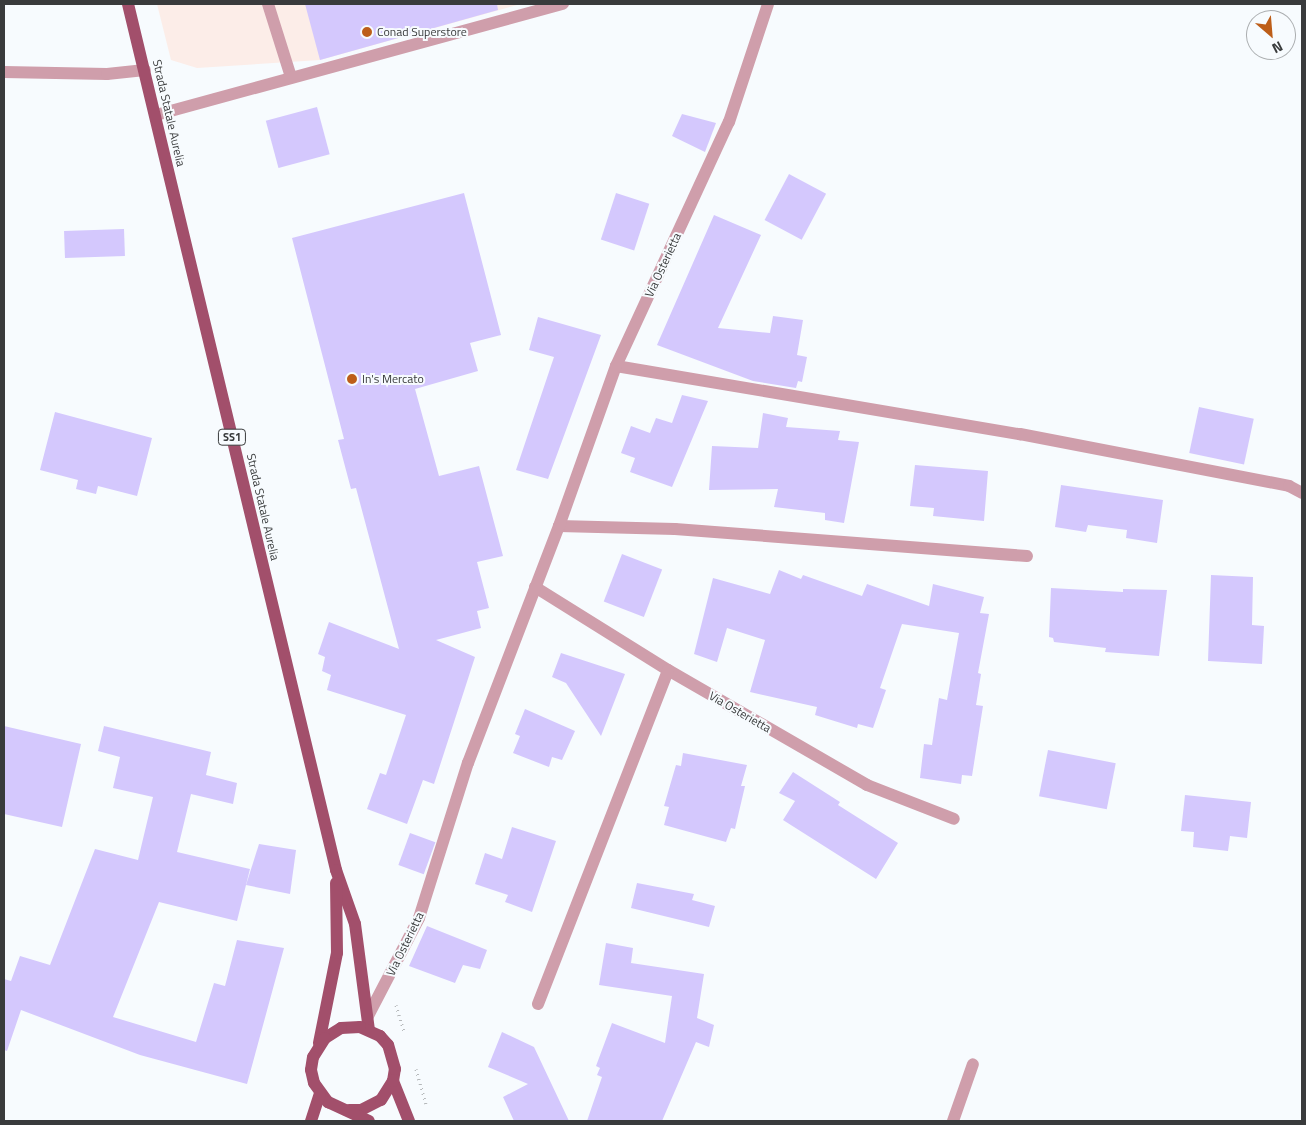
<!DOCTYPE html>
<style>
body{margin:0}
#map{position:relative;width:1306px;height:1125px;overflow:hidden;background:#f7fbfe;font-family:"Titillium Web",sans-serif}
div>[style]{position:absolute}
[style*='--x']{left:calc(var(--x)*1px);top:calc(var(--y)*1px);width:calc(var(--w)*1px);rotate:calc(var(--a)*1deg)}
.commercial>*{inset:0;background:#fcede8}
.building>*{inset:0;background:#d4c8fd;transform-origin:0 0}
.path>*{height:3px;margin-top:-1.5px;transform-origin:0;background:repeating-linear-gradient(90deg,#b5b8ba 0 1px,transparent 0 5px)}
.lane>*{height:12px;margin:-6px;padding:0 6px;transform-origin:6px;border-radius:6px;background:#cf9eab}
.street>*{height:12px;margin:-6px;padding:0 6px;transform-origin:6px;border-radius:6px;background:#cf9eab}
.primary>*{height:12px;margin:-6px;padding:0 6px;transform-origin:6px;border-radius:6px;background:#a24f6b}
.dots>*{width:14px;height:14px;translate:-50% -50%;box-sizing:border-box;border:2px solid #f7fbfe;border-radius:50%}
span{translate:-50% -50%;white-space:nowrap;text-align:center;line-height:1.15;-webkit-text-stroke:4px #f7fbfe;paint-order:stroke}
.shield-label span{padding:1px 4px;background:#f7fbfe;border:1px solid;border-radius:4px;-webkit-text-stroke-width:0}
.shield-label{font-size:11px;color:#393b3c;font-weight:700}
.poi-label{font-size:12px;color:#393b3c}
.left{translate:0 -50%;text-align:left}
.street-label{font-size:12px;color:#393b3c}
.frame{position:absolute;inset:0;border:5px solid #393b3c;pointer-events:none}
.north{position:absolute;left:1246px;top:10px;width:50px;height:50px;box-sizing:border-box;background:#f7fbfe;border:1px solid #abaeb0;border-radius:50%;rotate:153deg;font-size:14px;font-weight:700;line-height:20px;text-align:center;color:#393b3c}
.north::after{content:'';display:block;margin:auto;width:18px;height:22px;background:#bd5e19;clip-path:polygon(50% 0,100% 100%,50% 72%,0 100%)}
</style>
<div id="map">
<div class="commercial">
<i style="clip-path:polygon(157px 4px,521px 4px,320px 60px,197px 68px,171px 60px)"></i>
</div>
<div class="building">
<i style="clip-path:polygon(305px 4px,497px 4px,498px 10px,320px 60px)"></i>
<i style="left:317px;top:107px;width:49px;height:53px;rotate:75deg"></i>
<i style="clip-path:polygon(682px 114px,716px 123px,705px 152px,672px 136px)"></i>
<i style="left:789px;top:174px;width:42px;height:52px;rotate:28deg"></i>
<i style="clip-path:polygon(464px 193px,501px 335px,470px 343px,478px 371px,415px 389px,439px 476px,479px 466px,503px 556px,477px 562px,489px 608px,477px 611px,481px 628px,436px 640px,475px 657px,434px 784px,423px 780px,407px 824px,367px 809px,380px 773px,386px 775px,406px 715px,327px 690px,331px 675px,322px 671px,325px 657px,318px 654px,329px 622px,399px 649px,356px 488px,351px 489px,338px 440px,344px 439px,292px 238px)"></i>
<i style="left:616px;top:193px;width:35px;height:49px;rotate:18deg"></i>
<i style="clip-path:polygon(714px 215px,761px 235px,718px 328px,770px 333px,773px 316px,803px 320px,797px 355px,807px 357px,802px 382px,798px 381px,796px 388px,753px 381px,657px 345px)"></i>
<i style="left:124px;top:229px;width:27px;height:60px;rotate:88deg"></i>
<i style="clip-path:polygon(538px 317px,601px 335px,548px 479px,516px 470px,554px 357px,529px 350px)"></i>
<i style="clip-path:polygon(682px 395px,708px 401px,672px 487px,630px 472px,635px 458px,621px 453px,631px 426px,650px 433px,656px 418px,672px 423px)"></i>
<i style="left:1199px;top:407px;width:56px;height:47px;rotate:12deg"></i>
<i style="clip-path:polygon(55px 412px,152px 438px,137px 496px,98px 486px,96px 494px,76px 489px,78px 480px,40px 470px)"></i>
<i style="clip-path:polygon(763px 413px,788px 418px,786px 427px,840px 431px,838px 440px,859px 442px,844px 523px,825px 520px,825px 513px,774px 507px,778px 489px,709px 490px,712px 446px,758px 448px)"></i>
<i style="clip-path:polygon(915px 465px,988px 471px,984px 521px,933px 516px,934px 508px,910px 506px)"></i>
<i style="clip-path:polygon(1061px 485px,1163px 500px,1157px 543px,1126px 538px,1127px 530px,1088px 525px,1086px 532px,1055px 527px)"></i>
<i style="left:622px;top:554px;width:43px;height:51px;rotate:21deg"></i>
<i style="clip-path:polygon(779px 570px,801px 579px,803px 575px,862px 596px,867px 584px,929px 606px,933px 584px,984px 597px,980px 613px,989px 614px,978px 673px,981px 674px,976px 705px,983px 706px,972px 776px,962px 775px,961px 784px,920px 778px,924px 744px,932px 745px,939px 698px,947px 700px,959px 633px,902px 624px,880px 688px,886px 690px,873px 728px,858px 724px,857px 728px,815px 715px,817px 707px,750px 692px,765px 640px,727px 628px,717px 662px,694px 654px,713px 578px,770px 594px)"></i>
<i style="clip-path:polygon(1211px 575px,1253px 577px,1252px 625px,1264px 626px,1262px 664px,1208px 661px)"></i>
<i style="clip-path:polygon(1051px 588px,1123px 592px,1123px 589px,1167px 590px,1159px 656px,1105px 652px,1106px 648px,1054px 642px,1053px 638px,1049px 637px)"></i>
<i style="clip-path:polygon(561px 653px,625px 674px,601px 736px,566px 683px,552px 677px)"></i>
<i style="clip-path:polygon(525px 709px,575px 731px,562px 760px,552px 757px,549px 767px,513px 753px,520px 736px,515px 734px)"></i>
<i style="clip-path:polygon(4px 726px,81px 744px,62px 827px,4px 814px)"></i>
<i style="clip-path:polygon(104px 726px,211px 752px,206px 775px,237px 783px,233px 804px,191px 794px,177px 852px,250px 869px,237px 921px,159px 902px,113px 1017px,196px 1042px,214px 983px,225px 986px,237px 940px,284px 948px,247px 1084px,140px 1055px,21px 1010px,7px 1051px,4px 1050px,4px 979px,11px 981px,20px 956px,50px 965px,95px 849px,138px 860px,153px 797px,113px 788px,120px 757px,98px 751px)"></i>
<i style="left:1048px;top:750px;width:69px;height:47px;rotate:11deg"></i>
<i style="clip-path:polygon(683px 753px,747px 765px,741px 786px,745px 786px,735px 829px,731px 828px,726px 842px,664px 825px,669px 807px,664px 806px,676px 765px,681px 766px)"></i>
<i style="clip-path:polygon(793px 772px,840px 802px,838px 805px,898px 843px,876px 879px,783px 820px,795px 801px,779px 793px)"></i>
<i style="clip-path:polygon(1185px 795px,1251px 802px,1247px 838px,1230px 836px,1228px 851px,1193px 847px,1194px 832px,1181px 831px)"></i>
<i style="clip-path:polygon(512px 827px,556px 841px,532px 912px,505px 902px,508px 895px,475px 884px,485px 853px,502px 859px)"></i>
<i style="left:410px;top:833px;width:27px;height:34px;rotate:20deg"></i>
<i style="clip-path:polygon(259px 844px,296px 850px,290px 894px,246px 885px)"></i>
<i style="clip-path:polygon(637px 883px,694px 894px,692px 900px,715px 906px,709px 927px,631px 908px)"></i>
<i style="clip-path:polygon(427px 926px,487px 950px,480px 969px,463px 965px,455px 983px,409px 966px)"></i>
<i style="clip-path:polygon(606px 943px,633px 948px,631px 963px,704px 974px,697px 1018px,714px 1025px,709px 1047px,696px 1042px,662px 1121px,587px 1121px,602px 1077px,597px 1075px,600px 1068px,596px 1066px,612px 1023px,665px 1043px,672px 996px,599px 985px)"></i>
<i style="clip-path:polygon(502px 1032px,534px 1047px,569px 1121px,514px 1121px,503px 1097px,528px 1084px,488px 1067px)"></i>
</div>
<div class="path">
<i style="--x:396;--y:1005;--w:28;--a:73"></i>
<i style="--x:416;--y:1069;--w:36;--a:74"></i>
</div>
<div class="lane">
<i style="--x:268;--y:4;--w:77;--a:72.5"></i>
<i style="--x:156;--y:115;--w:422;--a:-15.3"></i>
<i style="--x:953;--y:1121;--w:60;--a:-70.7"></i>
</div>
<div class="street">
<i style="--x:4;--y:72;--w:103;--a:1.1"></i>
<i style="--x:107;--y:74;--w:38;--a:-6"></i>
<i style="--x:616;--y:366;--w:410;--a:9.6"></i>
<i style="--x:1020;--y:434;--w:274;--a:10.9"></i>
<i style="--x:1289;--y:486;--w:15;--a:28"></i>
<i style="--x:559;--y:526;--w:116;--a:1.5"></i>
<i style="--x:675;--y:529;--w:353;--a:4.4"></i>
<i style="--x:535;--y:587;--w:157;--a:32"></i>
<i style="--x:668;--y:670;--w:230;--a:30"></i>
<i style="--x:867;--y:785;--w:93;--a:21.3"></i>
<i style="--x:538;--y:1004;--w:358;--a:-68.7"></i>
<i style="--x:368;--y:1016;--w:110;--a:-62.5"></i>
<i style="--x:419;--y:918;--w:163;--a:-72.5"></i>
<i style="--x:468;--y:763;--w:254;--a:-69"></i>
<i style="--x:559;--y:526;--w:170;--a:-70.4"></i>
<i style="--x:616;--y:366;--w:269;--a:-65.2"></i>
<i style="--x:729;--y:122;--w:124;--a:-71.7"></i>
</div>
<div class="primary">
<i style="--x:128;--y:4;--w:891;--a:76.49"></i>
<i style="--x:336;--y:870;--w:57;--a:70.6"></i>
<i style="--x:355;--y:924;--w:107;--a:82.5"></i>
<i style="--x:319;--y:1043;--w:92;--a:-78.7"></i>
<i style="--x:337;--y:953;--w:70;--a:-90.8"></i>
<i style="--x:393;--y:1081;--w:43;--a:68.2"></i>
<i style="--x:349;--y:1110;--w:12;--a:0"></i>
<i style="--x:361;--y:1110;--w:22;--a:-27"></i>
<i style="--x:381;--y:1100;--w:22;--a:-58"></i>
<i style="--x:393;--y:1081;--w:12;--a:-81"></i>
<i style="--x:395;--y:1069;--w:25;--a:-106"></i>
<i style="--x:388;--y:1045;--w:12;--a:-132"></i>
<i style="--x:380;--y:1036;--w:22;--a:-156"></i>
<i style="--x:360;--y:1027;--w:19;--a:177"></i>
<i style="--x:341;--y:1028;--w:19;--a:148"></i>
<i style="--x:325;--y:1038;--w:22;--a:122"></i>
<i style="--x:313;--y:1057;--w:13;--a:99"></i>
<i style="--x:311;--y:1070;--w:13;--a:77"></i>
<i style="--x:314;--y:1083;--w:24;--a:54"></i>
<i style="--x:328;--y:1102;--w:45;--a:24.9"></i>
<i style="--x:311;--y:1121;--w:28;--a:-72"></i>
</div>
<div class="dots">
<i style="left:367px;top:32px;background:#bd5e19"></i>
<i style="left:352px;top:379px;background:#bd5e19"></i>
</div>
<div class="shield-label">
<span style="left:232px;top:437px">SS1</span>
</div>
<div class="poi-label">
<span class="left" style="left:377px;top:32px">Conad Superstore</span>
<span class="left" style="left:362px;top:379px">In's Mercato</span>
</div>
<div class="street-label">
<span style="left:169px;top:113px;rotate:77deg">Strada Statale Aurelia</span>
<span style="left:663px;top:265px;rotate:-65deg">Via Osterietta</span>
<span style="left:263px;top:507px;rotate:77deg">Strada Statale Aurelia</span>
<span style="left:740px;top:712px;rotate:30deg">Via Osterietta</span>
<span style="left:405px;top:944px;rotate:-64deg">Via Osterietta</span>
</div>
<div class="frame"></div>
<div class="north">N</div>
</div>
